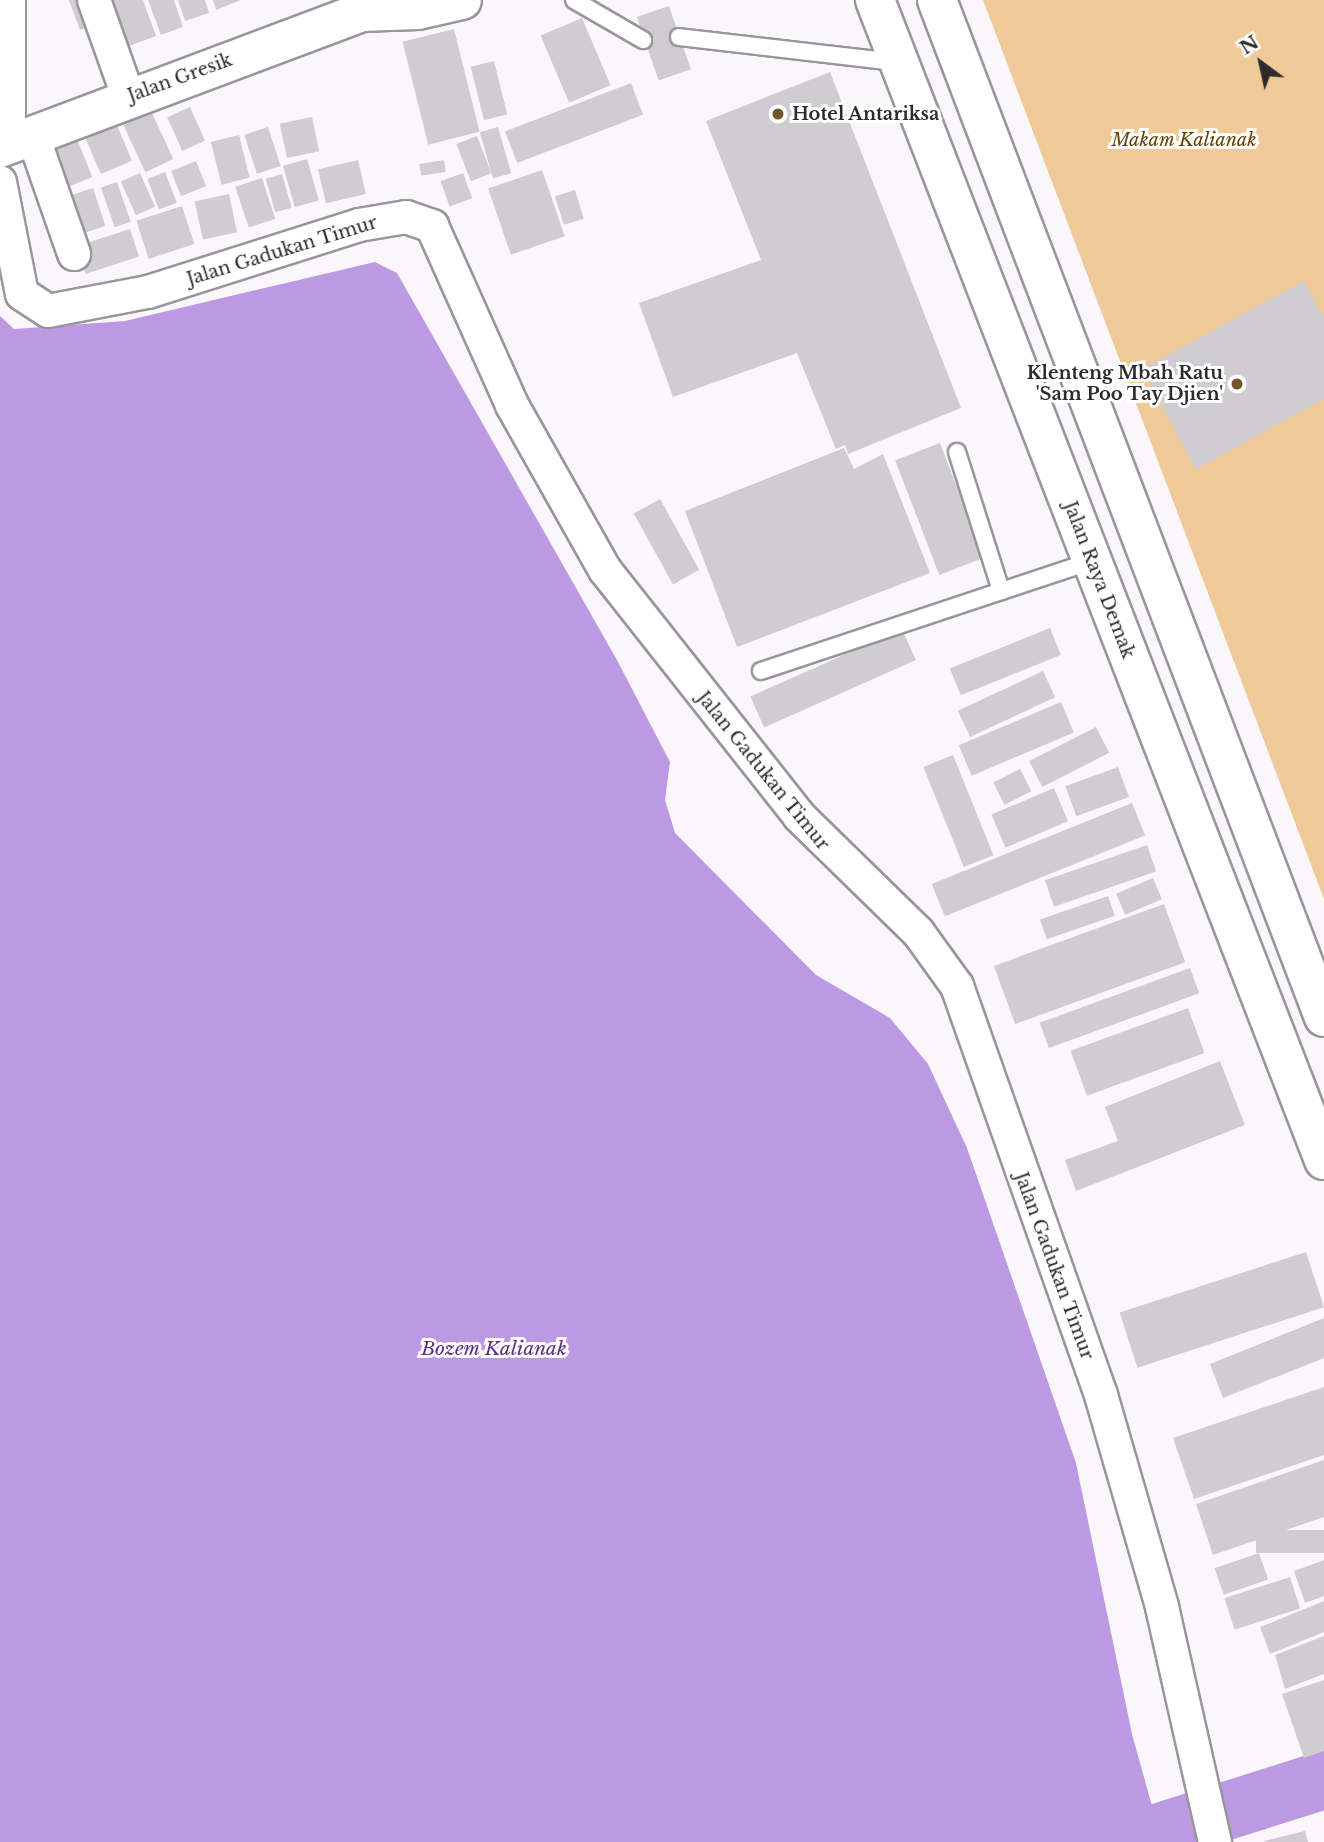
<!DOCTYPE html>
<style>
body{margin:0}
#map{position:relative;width:1324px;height:1842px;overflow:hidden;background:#f9f7fb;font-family:"Libre Baskerville",serif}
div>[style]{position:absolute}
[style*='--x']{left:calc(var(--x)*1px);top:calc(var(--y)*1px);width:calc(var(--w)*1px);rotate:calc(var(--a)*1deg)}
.green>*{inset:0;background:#efca98}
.water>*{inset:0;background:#bd99e4}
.river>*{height:58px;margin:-29px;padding:0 29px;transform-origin:29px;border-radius:29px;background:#bd99e4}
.building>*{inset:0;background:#cfcdd1;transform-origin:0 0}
.roads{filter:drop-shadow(2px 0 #98969a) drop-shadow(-2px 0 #98969a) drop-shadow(0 2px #98969a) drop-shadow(0 -2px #98969a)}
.lane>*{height:16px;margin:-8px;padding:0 8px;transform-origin:8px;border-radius:8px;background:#fff}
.street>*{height:32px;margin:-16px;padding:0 16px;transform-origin:16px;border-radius:16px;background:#fff}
.highway>*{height:38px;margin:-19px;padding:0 19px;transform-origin:19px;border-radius:19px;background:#fff}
.dots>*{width:19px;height:19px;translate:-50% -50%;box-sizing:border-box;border:4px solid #fff;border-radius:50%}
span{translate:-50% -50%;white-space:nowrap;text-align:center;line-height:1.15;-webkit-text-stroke:6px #fff;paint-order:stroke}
.street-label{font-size:18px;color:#2c2b2c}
.poi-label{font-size:18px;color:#2c2b2c;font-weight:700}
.left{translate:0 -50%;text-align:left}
.right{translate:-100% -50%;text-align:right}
.park-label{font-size:18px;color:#654101;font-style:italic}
.water-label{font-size:19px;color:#5c2d85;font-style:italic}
.north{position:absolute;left:1226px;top:28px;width:70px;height:70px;-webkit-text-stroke:5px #fff;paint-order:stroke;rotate:327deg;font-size:19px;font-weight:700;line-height:28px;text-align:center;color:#2c2b2c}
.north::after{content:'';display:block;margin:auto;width:24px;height:32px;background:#2c2b2c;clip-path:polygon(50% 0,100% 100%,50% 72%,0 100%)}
</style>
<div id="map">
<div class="green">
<i style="clip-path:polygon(983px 0,1324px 0,1324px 899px)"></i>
</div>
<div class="water">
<i style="clip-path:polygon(375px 262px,397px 273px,617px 660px,670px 762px,665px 800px,675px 833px,816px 975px,890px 1018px,928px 1064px,967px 1148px,1076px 1463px,1132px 1734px,1162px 1842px,0 1842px,0 316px,14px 329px,125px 321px)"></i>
</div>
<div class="river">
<i style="--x:1160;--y:1832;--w:172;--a:-17.6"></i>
</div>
<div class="building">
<i style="clip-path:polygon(69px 0,90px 0,98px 23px,80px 30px)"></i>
<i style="clip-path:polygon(102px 0,143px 0,156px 36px,121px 49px)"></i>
<i style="clip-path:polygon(148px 0,174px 0,183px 27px,161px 35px)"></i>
<i style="clip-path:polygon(178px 0,205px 0,209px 13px,185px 21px)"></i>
<i style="clip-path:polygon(213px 0,241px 0,216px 10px)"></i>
<i style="left:669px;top:6px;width:67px;height:34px;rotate:71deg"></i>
<i style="left:582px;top:18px;width:73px;height:45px;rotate:67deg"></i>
<i style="left:454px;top:29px;width:106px;height:53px;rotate:76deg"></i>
<i style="left:494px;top:61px;width:55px;height:24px;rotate:76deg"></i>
<i style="clip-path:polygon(830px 72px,961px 408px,848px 454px,845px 445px,836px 449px,797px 353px,673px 397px,639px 303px,761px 260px,706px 121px)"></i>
<i style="left:631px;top:83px;width:34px;height:135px;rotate:69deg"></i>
<i style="left:190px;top:107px;width:37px;height:25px;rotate:66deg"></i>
<i style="left:151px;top:111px;width:53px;height:31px;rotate:65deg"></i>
<i style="left:312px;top:117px;width:35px;height:33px;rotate:78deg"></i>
<i style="left:116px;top:123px;width:41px;height:34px;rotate:67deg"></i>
<i style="left:268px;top:127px;width:41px;height:25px;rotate:72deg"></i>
<i style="left:498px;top:127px;width:48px;height:19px;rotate:74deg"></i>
<i style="left:239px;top:135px;width:44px;height:29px;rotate:76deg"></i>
<i style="left:477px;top:136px;width:40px;height:22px;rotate:69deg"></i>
<i style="left:77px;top:139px;width:41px;height:38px;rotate:68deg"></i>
<i style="left:307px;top:159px;width:43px;height:25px;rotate:74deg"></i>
<i style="left:358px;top:160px;width:35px;height:41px;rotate:77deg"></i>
<i style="left:444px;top:160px;width:12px;height:25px;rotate:81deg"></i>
<i style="left:196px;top:161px;width:27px;height:27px;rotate:68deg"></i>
<i style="left:542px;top:170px;width:70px;height:57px;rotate:71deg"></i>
<i style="left:165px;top:172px;width:33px;height:19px;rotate:69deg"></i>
<i style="left:140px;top:173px;width:37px;height:21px;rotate:66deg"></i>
<i style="left:463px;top:173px;width:27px;height:24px;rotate:70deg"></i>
<i style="left:282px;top:174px;width:35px;height:17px;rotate:74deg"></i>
<i style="left:262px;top:178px;width:43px;height:28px;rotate:72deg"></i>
<i style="left:117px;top:182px;width:42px;height:17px;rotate:71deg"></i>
<i style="left:93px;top:188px;width:40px;height:37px;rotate:72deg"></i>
<i style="left:575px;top:190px;width:30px;height:21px;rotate:73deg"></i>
<i style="left:229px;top:194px;width:39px;height:35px;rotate:78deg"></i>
<i style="left:182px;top:206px;width:40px;height:48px;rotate:72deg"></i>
<i style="left:130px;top:229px;width:29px;height:56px;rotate:72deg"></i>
<i style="clip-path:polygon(1304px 281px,1324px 318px,1324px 399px,1196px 469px,1142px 369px)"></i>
<i style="left:940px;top:443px;width:123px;height:48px;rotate:69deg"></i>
<i style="clip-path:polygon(844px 448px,854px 469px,883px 454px,930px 573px,737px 647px,685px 511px)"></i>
<i style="left:660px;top:499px;width:81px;height:30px;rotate:61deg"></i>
<i style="left:1050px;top:628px;width:29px;height:108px;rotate:68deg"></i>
<i style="left:902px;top:629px;width:34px;height:166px;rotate:66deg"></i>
<i style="left:1043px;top:671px;width:29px;height:94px;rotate:65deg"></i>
<i style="left:1061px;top:702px;width:33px;height:111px;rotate:67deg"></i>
<i style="left:1096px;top:727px;width:29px;height:75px;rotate:63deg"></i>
<i style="left:953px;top:755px;width:108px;height:32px;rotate:68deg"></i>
<i style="left:1118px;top:767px;width:32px;height:56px;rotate:70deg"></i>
<i style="left:1020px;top:769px;width:25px;height:30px;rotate:63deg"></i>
<i style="left:1054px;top:788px;width:36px;height:68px;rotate:67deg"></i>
<i style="left:1132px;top:803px;width:35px;height:216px;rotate:68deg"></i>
<i style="left:1147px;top:845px;width:28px;height:108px;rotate:71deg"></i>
<i style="left:1153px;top:878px;width:23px;height:40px;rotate:67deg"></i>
<i style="left:1108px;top:896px;width:21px;height:72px;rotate:71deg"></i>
<i style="left:1164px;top:904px;width:62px;height:181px;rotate:70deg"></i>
<i style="left:1190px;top:968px;width:27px;height:160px;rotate:70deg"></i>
<i style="left:1188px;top:1008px;width:48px;height:125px;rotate:70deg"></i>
<i style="clip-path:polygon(1220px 1061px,1245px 1125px,1076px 1191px,1065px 1160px,1118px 1141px,1105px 1107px)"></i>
<i style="left:1306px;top:1252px;width:58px;height:196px;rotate:72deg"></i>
<i style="clip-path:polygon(1324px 1318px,1324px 1358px,1223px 1398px,1210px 1364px)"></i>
<i style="clip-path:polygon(1324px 1387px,1324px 1455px,1194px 1499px,1173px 1438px)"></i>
<i style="clip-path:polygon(1324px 1460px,1324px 1517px,1213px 1555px,1196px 1504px)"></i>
<i style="left:1324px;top:1530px;width:23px;height:68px;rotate:90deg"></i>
<i style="left:1259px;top:1553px;width:28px;height:47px;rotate:71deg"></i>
<i style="clip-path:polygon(1324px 1560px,1324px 1596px,1305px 1603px,1294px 1571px)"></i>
<i style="left:1290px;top:1577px;width:33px;height:69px;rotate:72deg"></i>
<i style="clip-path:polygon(1324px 1601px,1324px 1632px,1270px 1654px,1260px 1627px)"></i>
<i style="clip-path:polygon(1324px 1636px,1324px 1674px,1285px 1689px,1275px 1655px)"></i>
<i style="clip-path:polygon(1324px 1680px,1324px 1751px,1304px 1758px,1282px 1694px)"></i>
<i style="clip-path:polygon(1305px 1831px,1308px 1842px,1264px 1842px,1264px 1841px)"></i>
</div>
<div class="roads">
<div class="lane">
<i style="--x:574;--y:0;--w:80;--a:30.1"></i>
<i style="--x:679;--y:37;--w:218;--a:6.6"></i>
<i style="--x:957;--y:452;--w:146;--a:72.4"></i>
<i style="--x:761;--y:671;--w:349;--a:-18.4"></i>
</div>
<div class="street">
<i style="--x:9;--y:0;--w:145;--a:90"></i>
<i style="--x:94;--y:0;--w:102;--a:70.5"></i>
<i style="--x:33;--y:136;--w:125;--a:70.8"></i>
<i style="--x:0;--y:182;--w:114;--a:78.9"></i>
<i style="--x:22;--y:294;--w:31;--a:33"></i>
<i style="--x:48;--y:311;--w:102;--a:-10.8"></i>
<i style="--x:148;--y:292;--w:221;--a:-17.6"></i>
<i style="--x:359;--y:225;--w:48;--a:-9.7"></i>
<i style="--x:406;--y:217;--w:28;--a:19"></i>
<i style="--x:432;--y:226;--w:196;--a:65.9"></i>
<i style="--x:512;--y:405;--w:189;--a:60.6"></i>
<i style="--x:605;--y:570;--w:313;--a:51.7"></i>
<i style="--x:799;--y:816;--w:166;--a:44.3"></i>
<i style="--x:918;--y:932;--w:67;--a:54.2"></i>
<i style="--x:957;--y:986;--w:434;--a:70.6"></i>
<i style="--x:1101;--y:1395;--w:221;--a:73.9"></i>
<i style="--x:1162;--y:1607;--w:241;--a:77.3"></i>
</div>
<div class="highway">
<i style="--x:875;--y:0;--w:1244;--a:68.84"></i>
<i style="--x:937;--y:0;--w:1088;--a:69.17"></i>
<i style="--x:361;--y:12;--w:57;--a:-2"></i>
<i style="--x:418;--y:10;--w:45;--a:-12.8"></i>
<i style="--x:0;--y:148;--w:386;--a:-20.6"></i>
<i style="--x:361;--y:12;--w:21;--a:-35"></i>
</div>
</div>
<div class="dots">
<i style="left:778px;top:114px;background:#73552a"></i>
<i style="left:1237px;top:384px;background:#73552a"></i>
</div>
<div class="street-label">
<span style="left:180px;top:78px;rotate:-20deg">Jalan Gresik</span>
<span style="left:282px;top:251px;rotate:-17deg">Jalan Gadukan Timur</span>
<span style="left:1099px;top:580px;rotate:69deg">Jalan Raya Demak</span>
<span style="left:763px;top:771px;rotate:51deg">Jalan Gadukan Timur</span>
<span style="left:1054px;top:1266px;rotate:70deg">Jalan Gadukan Timur</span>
</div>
<div class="poi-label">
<span class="left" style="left:792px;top:114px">Hotel Antariksa</span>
<span class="right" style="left:1223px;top:384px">Klenteng Mbah Ratu<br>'Sam Poo Tay Djien'</span>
</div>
<div class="park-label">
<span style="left:1184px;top:140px">Makam Kalianak</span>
</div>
<div class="water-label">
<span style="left:494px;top:1349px">Bozem Kalianak</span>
</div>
<div class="north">N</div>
</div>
